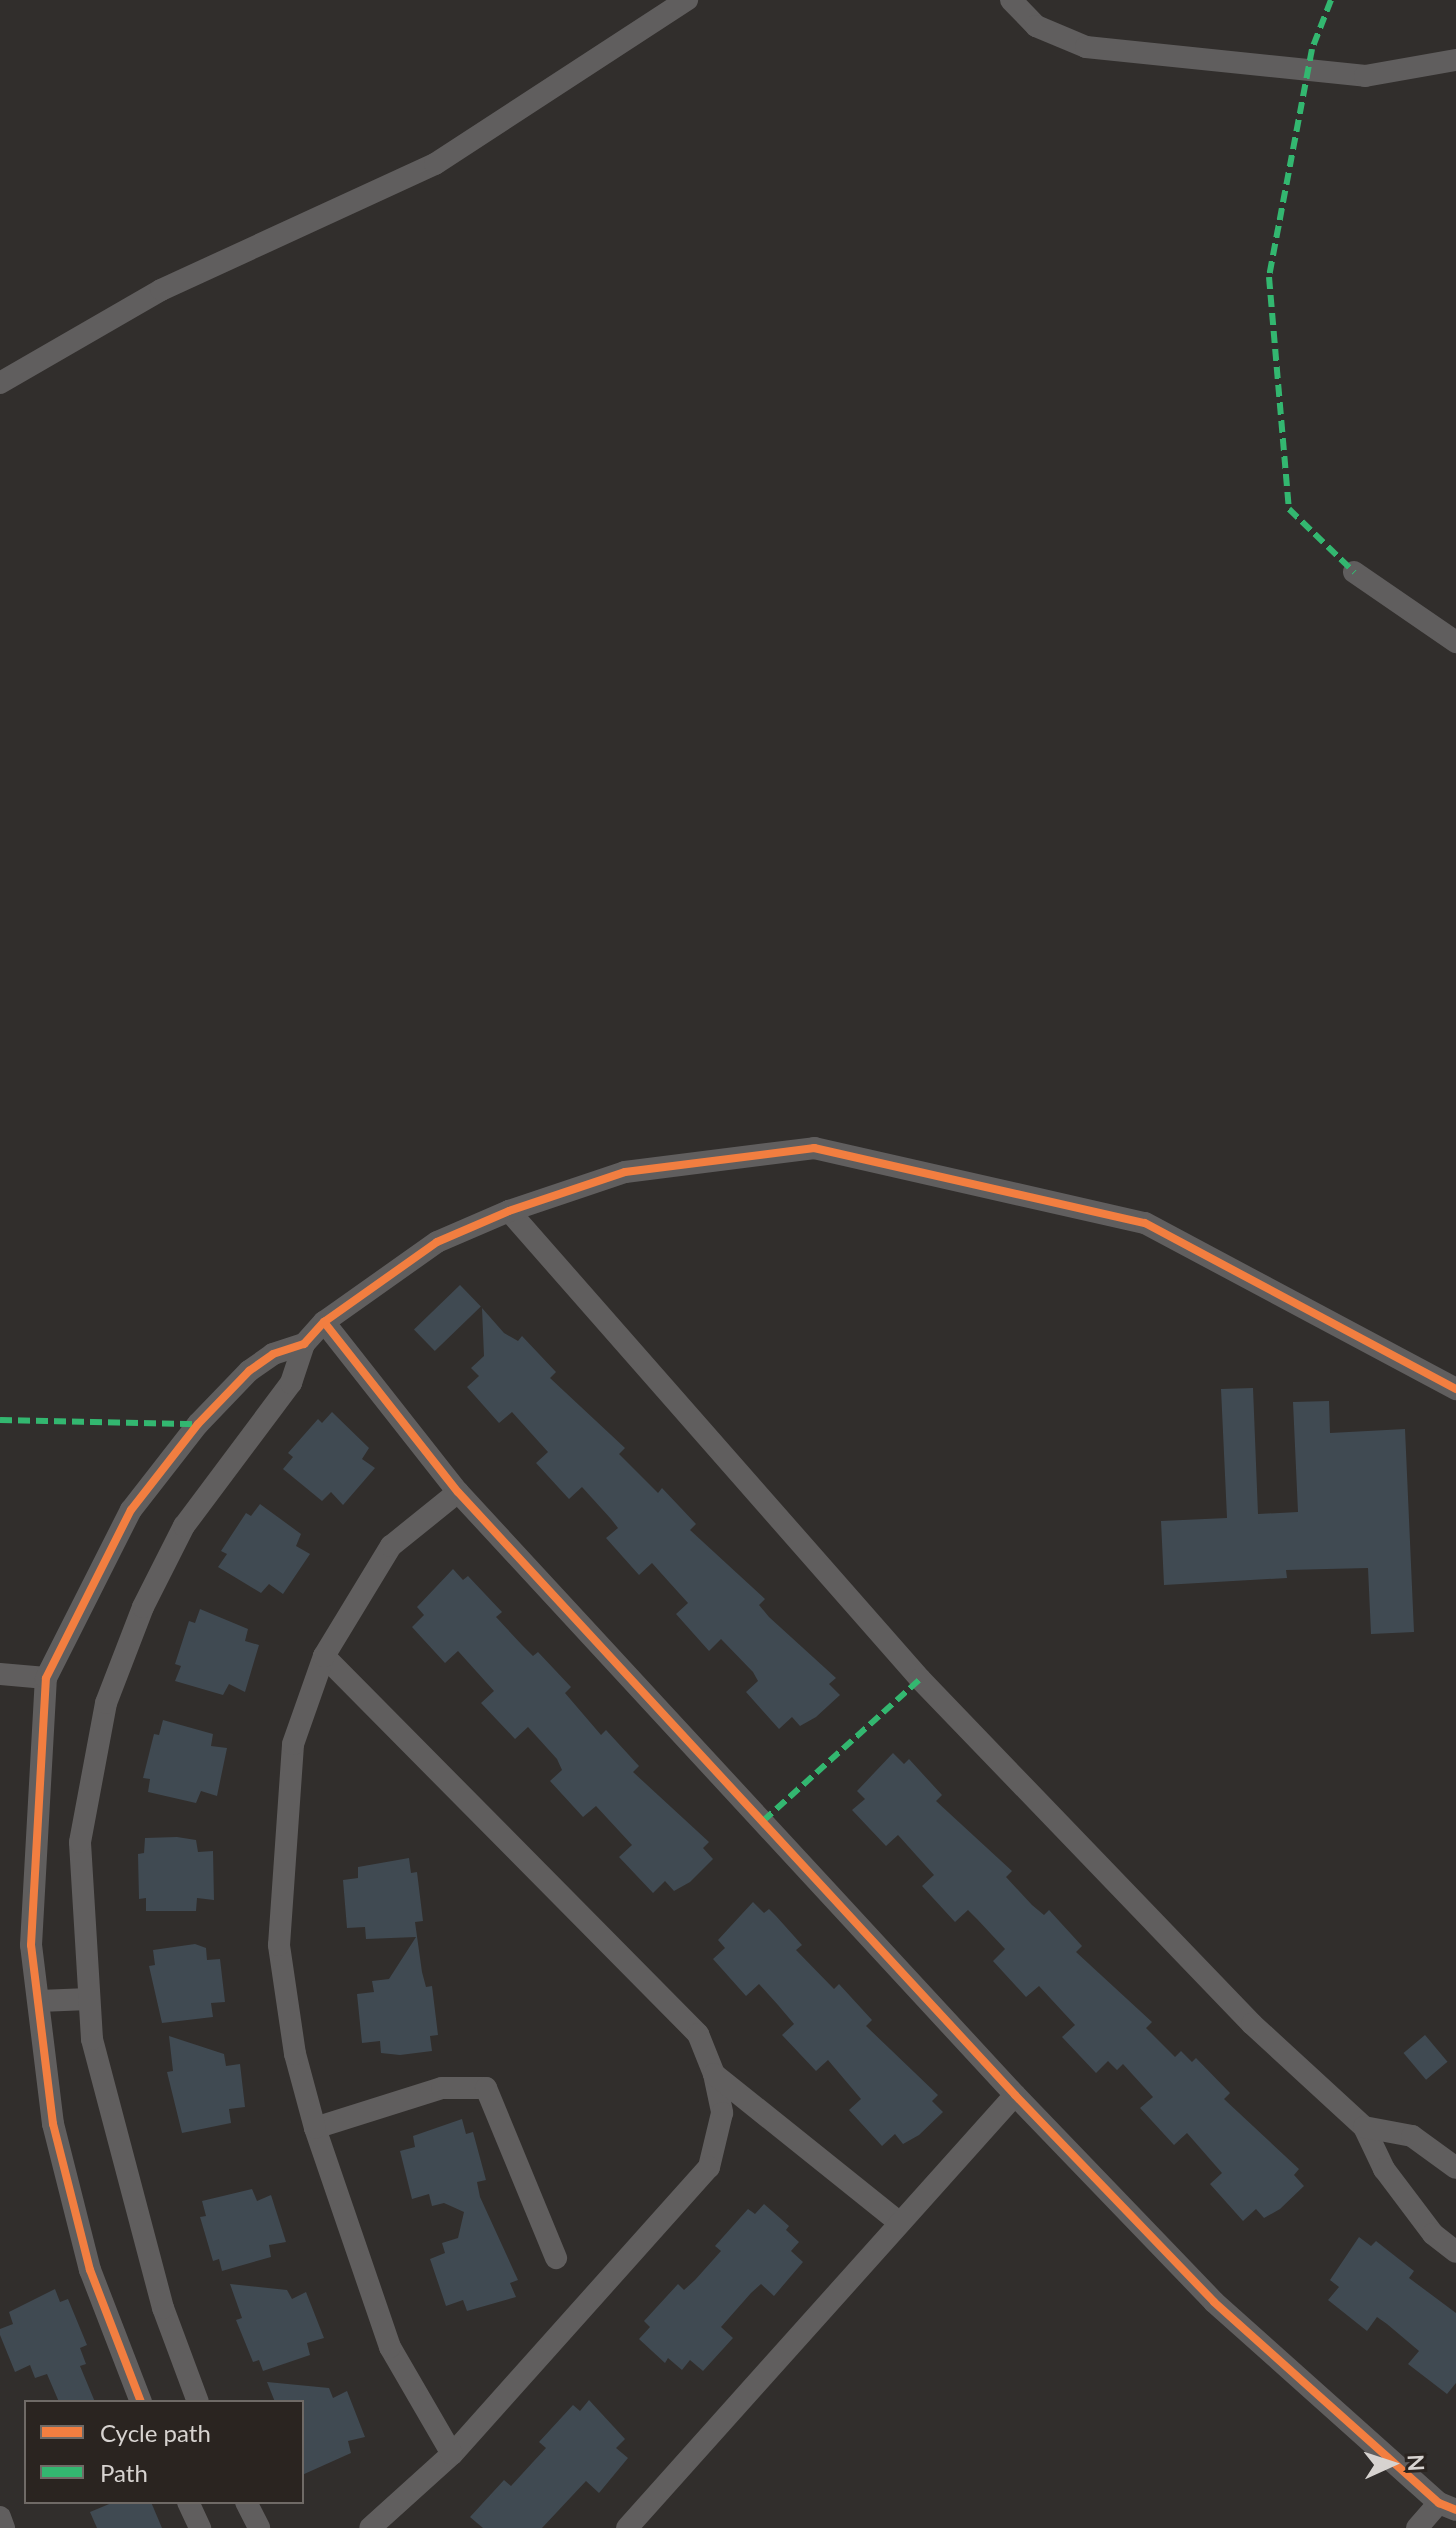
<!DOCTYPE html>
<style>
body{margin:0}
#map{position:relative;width:1456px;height:2528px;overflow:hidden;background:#312e2c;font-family:Lato,sans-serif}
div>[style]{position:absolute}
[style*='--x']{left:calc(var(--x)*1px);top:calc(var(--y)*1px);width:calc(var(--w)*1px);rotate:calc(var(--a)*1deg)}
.building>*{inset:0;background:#404a52;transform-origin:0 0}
.minor>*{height:22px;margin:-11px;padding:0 11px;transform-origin:11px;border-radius:11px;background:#605e5e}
.quiet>*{height:6px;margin-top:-3px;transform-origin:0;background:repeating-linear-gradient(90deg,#33b770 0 12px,transparent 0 18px)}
.cycleway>*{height:8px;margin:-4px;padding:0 4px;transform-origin:4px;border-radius:4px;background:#f27e40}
span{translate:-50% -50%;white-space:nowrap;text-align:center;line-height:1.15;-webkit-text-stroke:7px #2a2420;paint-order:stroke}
.legend{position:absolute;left:24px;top:2400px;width:280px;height:104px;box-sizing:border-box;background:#2a2420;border:2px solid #6f6a66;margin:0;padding:10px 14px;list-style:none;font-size:24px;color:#d7d3d0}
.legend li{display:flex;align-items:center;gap:16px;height:40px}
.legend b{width:40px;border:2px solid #6f6a66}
.north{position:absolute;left:1352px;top:2424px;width:80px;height:80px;-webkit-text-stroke:6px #2a2420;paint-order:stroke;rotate:87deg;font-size:22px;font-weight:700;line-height:32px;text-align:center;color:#d7d3d0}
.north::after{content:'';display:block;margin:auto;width:28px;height:36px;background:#d7d3d0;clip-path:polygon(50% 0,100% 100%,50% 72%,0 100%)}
</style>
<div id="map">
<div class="building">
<i style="left:460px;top:1285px;width:30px;height:64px;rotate:46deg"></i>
<i style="clip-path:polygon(482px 1308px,504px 1333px,518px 1341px,522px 1336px,556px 1372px,550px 1378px,625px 1448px,619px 1454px,658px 1493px,662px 1488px,696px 1524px,690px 1530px,765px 1599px,759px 1605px,769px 1617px,836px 1678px,829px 1684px,840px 1695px,816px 1717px,800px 1726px,792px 1717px,779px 1729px,746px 1692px,758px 1681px,753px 1672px,721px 1639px,709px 1651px,676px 1614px,688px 1603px,669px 1582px,652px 1563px,639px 1575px,606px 1538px,618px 1528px,611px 1519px,582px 1487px,569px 1499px,536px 1463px,548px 1452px,512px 1412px,499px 1423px,467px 1387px,479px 1376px,471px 1368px,484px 1356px)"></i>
<i style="clip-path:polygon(1253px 1388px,1258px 1514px,1298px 1512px,1293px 1402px,1329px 1401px,1330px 1433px,1405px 1429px,1414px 1632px,1371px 1634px,1368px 1568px,1286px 1570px,1287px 1578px,1164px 1585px,1161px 1521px,1227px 1518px,1221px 1389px)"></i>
<i style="clip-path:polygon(332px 1412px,369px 1448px,362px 1459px,375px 1468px,343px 1505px,331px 1492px,322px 1501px,283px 1469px,293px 1457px,288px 1453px,318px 1419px,322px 1423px)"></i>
<i style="clip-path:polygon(260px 1504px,301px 1534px,296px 1546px,310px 1554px,283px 1594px,269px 1584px,261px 1593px,218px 1567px,227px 1554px,221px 1551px,246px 1513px,251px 1516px)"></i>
<i style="clip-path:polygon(453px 1569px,463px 1580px,468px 1576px,502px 1612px,496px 1617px,522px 1645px,533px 1656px,538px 1652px,571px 1687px,565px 1693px,601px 1735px,606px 1730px,639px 1766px,633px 1772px,709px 1842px,703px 1848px,713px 1859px,690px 1882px,674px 1891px,665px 1881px,653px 1893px,619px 1857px,632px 1845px,596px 1806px,583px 1817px,550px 1781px,562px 1770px,557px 1759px,528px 1727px,515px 1739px,481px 1703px,494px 1691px,458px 1651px,445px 1663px,412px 1627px,424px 1615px,417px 1607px)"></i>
<i style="clip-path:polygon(200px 1609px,248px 1629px,245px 1641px,259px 1645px,245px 1692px,229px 1684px,223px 1695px,175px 1681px,181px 1666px,175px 1664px,189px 1621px,195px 1623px)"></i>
<i style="clip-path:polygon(163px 1720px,213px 1734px,211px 1746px,227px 1748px,217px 1796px,201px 1791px,196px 1803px,148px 1792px,150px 1779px,143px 1778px,154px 1734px,159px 1735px)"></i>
<i style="clip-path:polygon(893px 1753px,904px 1764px,909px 1759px,942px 1795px,936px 1801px,1012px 1871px,1006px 1877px,1032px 1905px,1044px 1915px,1049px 1910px,1082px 1946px,1076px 1952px,1152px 2022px,1146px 2028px,1175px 2057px,1181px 2051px,1192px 2062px,1196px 2058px,1230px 2093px,1224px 2099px,1299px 2169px,1294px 2175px,1304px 2186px,1280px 2209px,1264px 2218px,1256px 2209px,1243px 2221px,1210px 2184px,1222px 2173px,1187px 2133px,1174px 2145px,1140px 2108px,1153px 2097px,1123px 2064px,1117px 2070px,1108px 2061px,1096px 2073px,1062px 2037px,1075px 2025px,1039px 1986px,1026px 1997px,993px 1961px,1005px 1949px,977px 1919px,968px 1910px,955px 1922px,922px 1886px,934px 1875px,898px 1835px,886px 1846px,852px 1810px,865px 1799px,857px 1791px)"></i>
<i style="clip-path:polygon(177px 1837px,196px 1840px,198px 1852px,213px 1851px,214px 1900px,197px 1898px,196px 1911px,146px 1911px,146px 1898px,139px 1899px,138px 1854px,144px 1853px,145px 1838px)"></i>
<i style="clip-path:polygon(409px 1858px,411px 1873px,417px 1872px,423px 1921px,415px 1922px,422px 1972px,426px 1987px,432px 1986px,438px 2035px,430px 2036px,432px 2051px,400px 2055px,381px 2053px,380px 2041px,362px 2043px,357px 1994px,374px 1992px,372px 1981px,389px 1979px,416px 1937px,366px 1939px,365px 1927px,347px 1928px,343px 1880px,358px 1878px,358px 1867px)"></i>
<i style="clip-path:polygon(753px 1902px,764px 1913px,769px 1909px,776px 1916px,802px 1945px,796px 1950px,834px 1989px,839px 1984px,872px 2020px,866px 2026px,938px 2095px,932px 2101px,943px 2112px,919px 2135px,903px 2144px,895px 2134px,882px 2146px,849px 2110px,861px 2099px,828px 2060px,816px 2071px,782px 2035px,794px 2024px,778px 2005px,759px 1984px,746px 1996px,713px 1959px,725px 1948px,718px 1940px)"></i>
<i style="clip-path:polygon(195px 1944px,206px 1948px,207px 1960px,220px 1959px,225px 2002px,211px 2003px,213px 2017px,162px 2023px,149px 1966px,155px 1965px,153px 1950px)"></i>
<i style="left:1425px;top:2035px;width:35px;height:28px;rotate:50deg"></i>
<i style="clip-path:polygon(169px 2036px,224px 2054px,226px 2066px,240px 2064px,245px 2107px,229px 2109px,231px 2123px,182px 2133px,167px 2072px,173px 2071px)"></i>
<i style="clip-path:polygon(462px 2119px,466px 2134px,473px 2132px,486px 2180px,477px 2182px,480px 2197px,518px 2280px,510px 2283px,516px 2297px,467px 2311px,463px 2300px,446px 2306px,430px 2259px,445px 2253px,442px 2243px,458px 2238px,464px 2212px,444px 2203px,432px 2206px,429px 2194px,412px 2199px,400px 2151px,415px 2147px,413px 2136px)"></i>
<i style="clip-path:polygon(252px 2189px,257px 2201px,271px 2195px,286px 2242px,269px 2245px,271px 2257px,222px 2271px,219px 2259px,213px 2261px,200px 2217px,206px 2216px,202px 2201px)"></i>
<i style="clip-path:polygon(764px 2204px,789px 2226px,786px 2230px,799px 2242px,791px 2251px,803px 2262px,774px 2296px,761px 2284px,751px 2293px,721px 2327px,733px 2338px,703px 2371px,690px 2360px,682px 2370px,668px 2358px,665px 2363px,639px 2339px,650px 2327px,644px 2321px,678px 2284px,684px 2290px,695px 2280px,721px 2251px,715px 2246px,748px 2209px,755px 2214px)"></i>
<i style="clip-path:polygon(1359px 2237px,1371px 2246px,1376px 2241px,1414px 2271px,1409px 2278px,1456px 2313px,1456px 2383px,1447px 2394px,1408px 2364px,1419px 2351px,1387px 2324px,1377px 2317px,1367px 2331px,1328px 2300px,1339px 2287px,1330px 2280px)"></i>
<i style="clip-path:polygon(230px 2284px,287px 2290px,292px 2299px,306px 2292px,324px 2338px,307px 2343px,310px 2355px,263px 2371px,259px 2360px,253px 2362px,236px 2320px,242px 2318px)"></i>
<i style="clip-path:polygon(55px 2289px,60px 2302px,68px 2299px,87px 2345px,80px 2348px,86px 2364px,80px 2366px,95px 2402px,59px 2402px,47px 2374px,35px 2378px,30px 2365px,15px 2372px,0 2335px,0 2329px,13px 2324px,9px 2312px)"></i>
<i style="clip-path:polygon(267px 2382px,329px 2388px,333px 2398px,347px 2391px,365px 2437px,348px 2441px,351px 2453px,302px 2475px,302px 2402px,275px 2402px)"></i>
<i style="clip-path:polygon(589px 2400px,625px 2439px,616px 2448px,628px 2458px,599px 2493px,586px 2481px,542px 2528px,483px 2528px,470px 2517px,504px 2480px,511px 2486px,533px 2462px,546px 2448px,539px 2442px,573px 2405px,580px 2411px)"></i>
<i style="clip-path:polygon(114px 2502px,151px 2502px,162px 2528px,97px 2528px,90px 2512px)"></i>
</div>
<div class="minor">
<i style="--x:1011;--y:0;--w:36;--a:46"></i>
<i style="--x:1036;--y:26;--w:54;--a:22.8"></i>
<i style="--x:1086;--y:47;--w:281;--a:5.9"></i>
<i style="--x:1365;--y:76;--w:92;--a:-10"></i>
<i style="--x:0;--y:383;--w:186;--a:-30"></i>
<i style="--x:161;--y:290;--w:302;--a:-24.7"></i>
<i style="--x:435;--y:164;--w:301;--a:-33.1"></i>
<i style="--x:1354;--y:572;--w:124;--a:34.5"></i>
<i style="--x:509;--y:1211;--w:623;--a:48.71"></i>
<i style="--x:920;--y:1679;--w:479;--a:46.1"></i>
<i style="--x:1252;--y:2024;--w:152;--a:42.6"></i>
<i style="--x:1364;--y:2127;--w:47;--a:64.5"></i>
<i style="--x:1384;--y:2169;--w:81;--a:53"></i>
<i style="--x:1433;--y:2234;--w:29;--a:38"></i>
<i style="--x:324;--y:1322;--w:216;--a:51.8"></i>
<i style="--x:458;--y:1492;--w:821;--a:47.27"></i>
<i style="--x:1015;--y:2095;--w:287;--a:46.1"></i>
<i style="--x:1214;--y:2302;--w:302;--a:41.8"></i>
<i style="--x:1439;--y:2503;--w:18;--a:22"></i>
<i style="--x:324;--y:1656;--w:532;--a:45.3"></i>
<i style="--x:698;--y:2034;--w:43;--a:68.2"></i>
<i style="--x:714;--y:2074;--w:40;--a:78"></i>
<i style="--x:722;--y:2113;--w:56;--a:103.5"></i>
<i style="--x:709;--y:2167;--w:385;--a:131.8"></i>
<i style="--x:452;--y:2454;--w:110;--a:137.9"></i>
<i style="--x:0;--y:1674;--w:46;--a:5"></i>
<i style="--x:39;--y:2001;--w:50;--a:-2.3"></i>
<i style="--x:714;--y:2074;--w:238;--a:38.7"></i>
<i style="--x:1364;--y:2127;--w:49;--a:10.6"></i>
<i style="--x:1412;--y:2136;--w:54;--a:36"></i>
<i style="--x:315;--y:2128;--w:133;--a:-17.5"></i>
<i style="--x:442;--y:2088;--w:44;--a:0"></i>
<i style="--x:486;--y:2088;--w:184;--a:67.6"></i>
<i style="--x:141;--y:2402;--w:142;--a:-111.1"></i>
<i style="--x:90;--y:2270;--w:151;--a:-104.2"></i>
<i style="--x:53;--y:2124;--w:180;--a:-97"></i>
<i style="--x:31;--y:1945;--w:267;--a:-86.8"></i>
<i style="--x:46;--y:1678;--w:188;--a:-63.2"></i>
<i style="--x:131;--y:1510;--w:109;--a:-52.1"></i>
<i style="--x:198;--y:1424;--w:74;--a:-46.1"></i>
<i style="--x:249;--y:1371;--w:29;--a:-35"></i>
<i style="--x:273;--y:1354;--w:33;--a:-18"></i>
<i style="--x:304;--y:1344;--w:30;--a:-48"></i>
<i style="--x:324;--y:1322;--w:138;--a:-35.3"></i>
<i style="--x:437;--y:1242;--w:78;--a:-23.3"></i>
<i style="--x:509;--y:1211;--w:122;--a:-18.6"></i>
<i style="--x:625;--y:1172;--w:191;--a:-7.2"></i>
<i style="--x:814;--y:1148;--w:339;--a:12.8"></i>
<i style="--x:1145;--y:1223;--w:353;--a:28.1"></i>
<i style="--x:198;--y:2402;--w:100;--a:-110.4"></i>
<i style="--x:163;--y:2308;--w:278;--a:-104.8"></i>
<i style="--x:92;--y:2039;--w:197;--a:-93.5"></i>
<i style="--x:80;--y:1842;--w:141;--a:-79.4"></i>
<i style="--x:106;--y:1703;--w:103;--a:-68.9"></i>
<i style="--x:143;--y:1607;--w:91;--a:-63.2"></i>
<i style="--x:184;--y:1526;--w:179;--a:-53.2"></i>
<i style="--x:291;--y:1383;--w:41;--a:-71.6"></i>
<i style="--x:452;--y:2454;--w:124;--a:-120.1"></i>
<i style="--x:390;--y:2347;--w:231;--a:-108.9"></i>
<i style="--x:315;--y:2128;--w:77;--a:-105.1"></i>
<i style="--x:295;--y:2054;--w:110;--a:-98.4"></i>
<i style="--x:279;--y:1945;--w:201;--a:-86"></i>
<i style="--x:293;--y:1744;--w:93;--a:-70.6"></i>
<i style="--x:324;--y:1656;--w:129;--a:-58.7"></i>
<i style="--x:391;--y:1546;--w:86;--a:-38.9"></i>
<i style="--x:188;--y:2502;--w:29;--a:65"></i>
<i style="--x:246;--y:2502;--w:29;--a:63"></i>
<i style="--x:0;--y:2517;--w:12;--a:70"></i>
<i style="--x:627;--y:2528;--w:581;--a:-48.14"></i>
<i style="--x:1417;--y:2528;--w:33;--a:-49"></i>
</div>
<div class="quiet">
<i style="--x:1331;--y:0;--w:53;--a:111.2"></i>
<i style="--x:1312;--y:49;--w:232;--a:100.7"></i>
<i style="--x:1269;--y:277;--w:233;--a:85.1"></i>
<i style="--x:1289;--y:509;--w:91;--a:44.1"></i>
<i style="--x:0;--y:1420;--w:198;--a:1.2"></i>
<i style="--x:763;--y:1821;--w:212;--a:-42.1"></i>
</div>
<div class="cycleway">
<i style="--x:324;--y:1322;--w:216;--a:51.8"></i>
<i style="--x:458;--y:1492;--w:821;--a:47.27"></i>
<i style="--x:1015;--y:2095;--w:287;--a:46.1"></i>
<i style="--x:1214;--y:2302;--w:302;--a:41.8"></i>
<i style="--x:1439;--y:2503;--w:18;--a:22"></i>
<i style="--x:141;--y:2402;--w:142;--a:-111.1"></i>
<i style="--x:90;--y:2270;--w:151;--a:-104.2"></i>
<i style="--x:53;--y:2124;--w:180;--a:-97"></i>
<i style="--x:31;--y:1945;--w:267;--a:-86.8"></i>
<i style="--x:46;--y:1678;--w:188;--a:-63.2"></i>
<i style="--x:131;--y:1510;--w:109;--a:-52.1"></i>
<i style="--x:198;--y:1424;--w:74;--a:-46.1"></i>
<i style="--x:249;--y:1371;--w:29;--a:-35"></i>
<i style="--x:273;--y:1354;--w:33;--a:-18"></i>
<i style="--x:304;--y:1344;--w:30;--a:-48"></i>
<i style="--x:324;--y:1322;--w:138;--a:-35.3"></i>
<i style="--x:437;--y:1242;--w:78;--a:-23.3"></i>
<i style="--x:509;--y:1211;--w:122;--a:-18.6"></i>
<i style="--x:625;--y:1172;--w:191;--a:-7.2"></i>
<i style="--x:814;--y:1148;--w:339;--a:12.8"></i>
<i style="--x:1145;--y:1223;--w:353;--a:28.1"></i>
</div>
<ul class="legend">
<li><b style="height:10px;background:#f27e40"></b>Cycle path</li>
<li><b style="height:10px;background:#33b770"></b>Path</li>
</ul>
<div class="north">N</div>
</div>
